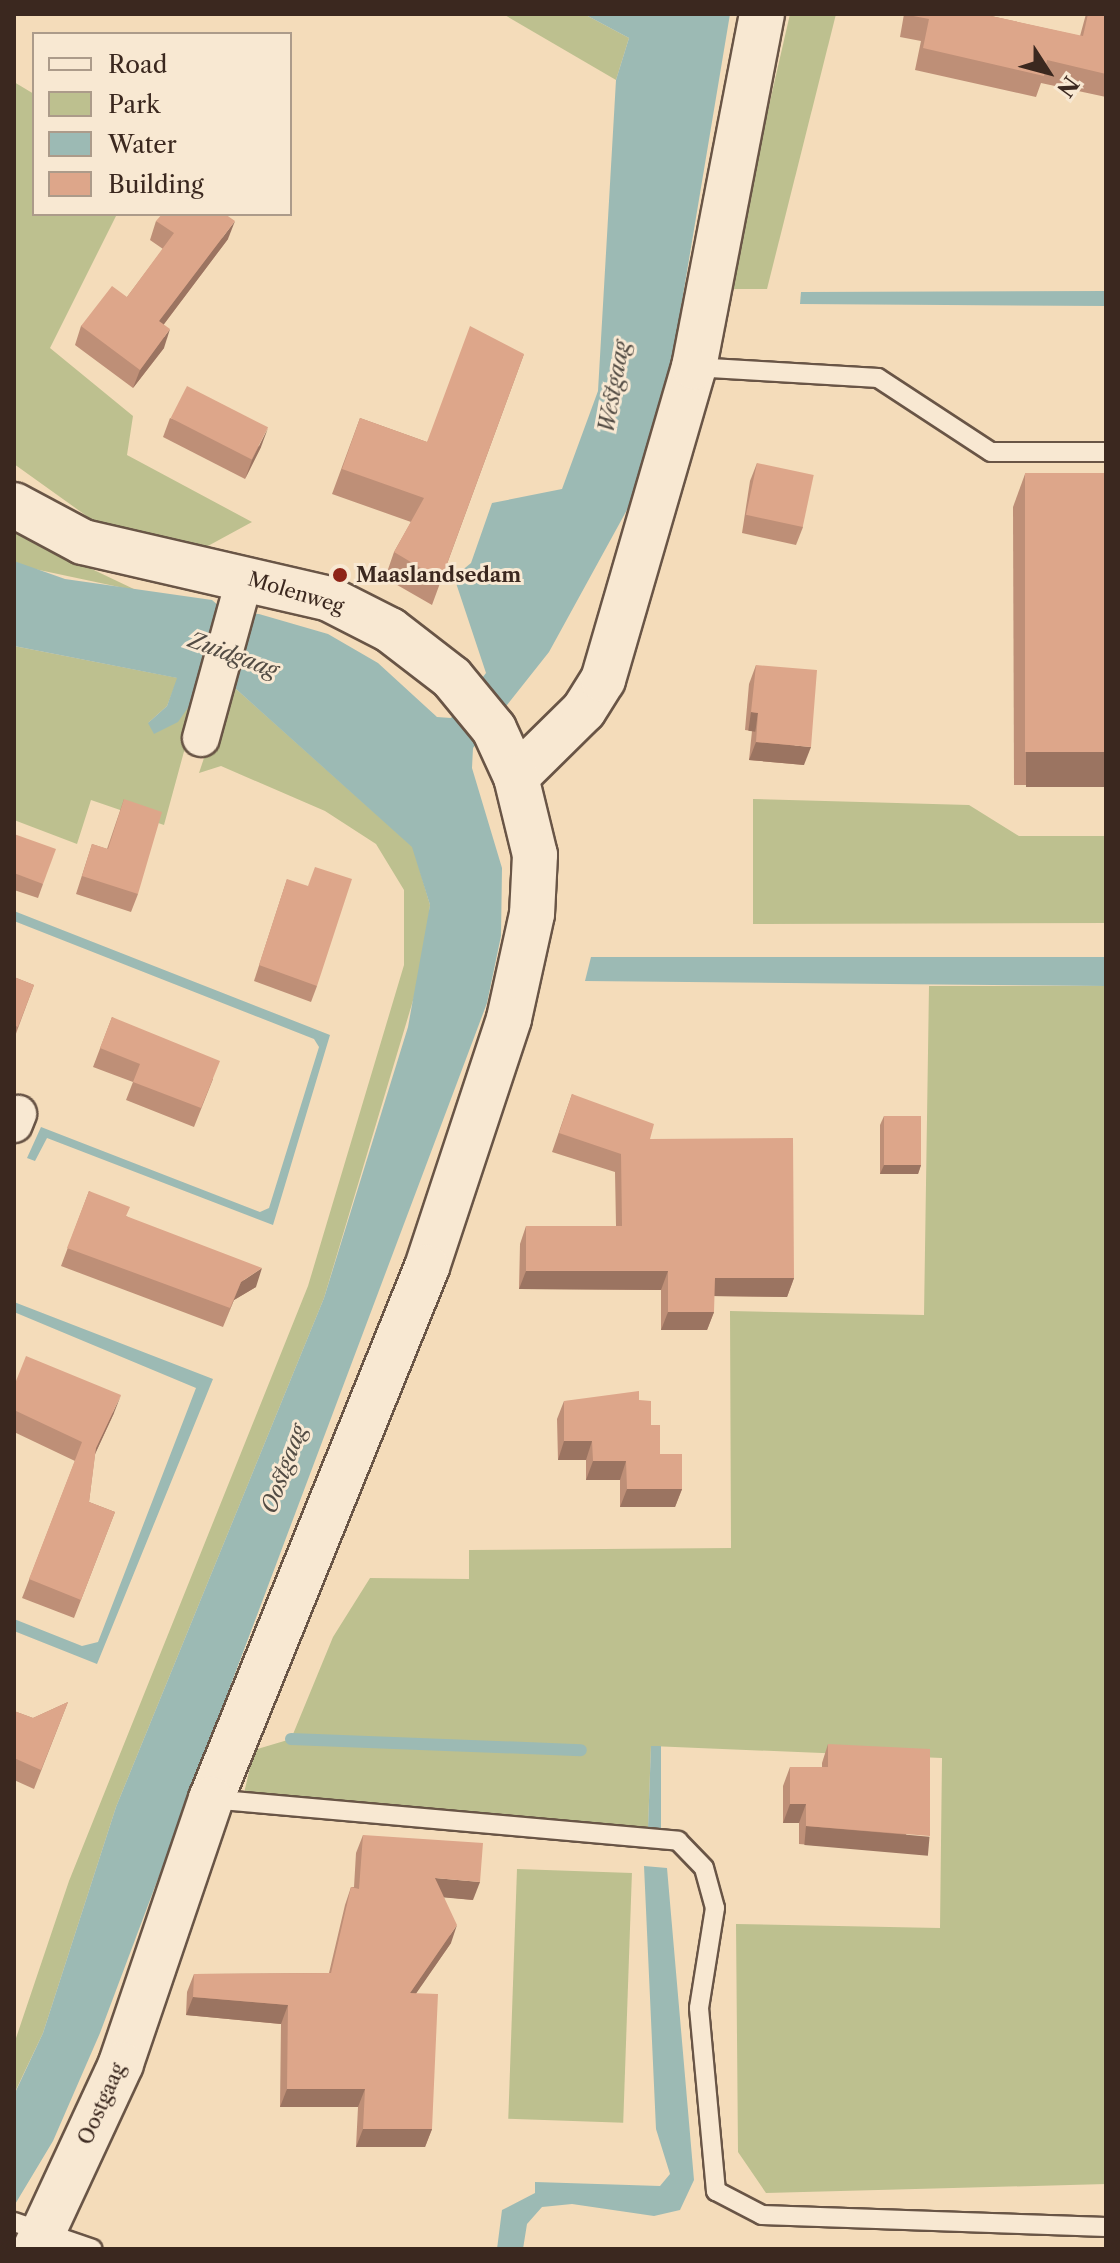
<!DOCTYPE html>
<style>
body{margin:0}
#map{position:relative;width:1120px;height:2263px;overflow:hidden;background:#f4dcba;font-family:"Libre Caslon Text",serif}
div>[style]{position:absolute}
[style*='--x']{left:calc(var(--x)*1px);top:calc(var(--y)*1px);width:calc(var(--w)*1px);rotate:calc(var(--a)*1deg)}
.green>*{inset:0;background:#bdc08f;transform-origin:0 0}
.water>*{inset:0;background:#9cbab4}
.stream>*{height:12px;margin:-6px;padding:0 6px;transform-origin:6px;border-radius:6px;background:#9cbab4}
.roads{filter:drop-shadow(2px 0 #695546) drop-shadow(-2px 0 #695546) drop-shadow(0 2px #695546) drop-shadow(0 -2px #695546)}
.service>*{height:18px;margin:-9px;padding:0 9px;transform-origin:9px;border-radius:9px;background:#f8e8d2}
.minor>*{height:36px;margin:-18px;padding:0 18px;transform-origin:18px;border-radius:18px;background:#f8e8d2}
.tertiary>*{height:44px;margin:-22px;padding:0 22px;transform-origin:22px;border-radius:22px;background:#f8e8d2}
.secondary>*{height:44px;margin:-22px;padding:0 22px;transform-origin:22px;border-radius:22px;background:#f8e8d2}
.wall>*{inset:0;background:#be8f77}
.shaded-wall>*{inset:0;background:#9b7461;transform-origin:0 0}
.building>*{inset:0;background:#dda68a;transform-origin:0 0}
.dots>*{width:22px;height:22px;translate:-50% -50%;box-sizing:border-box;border:4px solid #f8e8d2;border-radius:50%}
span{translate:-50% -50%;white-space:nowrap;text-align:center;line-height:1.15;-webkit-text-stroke:6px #f8e8d2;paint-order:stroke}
.poi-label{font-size:20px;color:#3b281f;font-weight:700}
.left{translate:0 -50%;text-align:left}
.street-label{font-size:20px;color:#3b281f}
.water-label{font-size:22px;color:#534c44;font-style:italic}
.frame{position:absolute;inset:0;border:16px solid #3b281f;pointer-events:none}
.legend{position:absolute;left:32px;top:32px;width:260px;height:184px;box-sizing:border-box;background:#f8e8d2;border:2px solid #ac9b8a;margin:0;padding:10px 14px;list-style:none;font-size:24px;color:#3b281f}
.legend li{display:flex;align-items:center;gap:16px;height:40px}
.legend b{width:40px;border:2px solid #ac9b8a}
.north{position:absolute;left:1008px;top:32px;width:80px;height:80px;-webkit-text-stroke:6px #f8e8d2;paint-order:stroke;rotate:126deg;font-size:22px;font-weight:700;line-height:32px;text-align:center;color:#3b281f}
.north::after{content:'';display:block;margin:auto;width:28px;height:36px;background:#3b281f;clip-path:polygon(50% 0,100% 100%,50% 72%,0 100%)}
</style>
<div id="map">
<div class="green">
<i style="clip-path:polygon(503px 14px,584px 14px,629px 38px,616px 80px)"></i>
<i style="clip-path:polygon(790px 14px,836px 14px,767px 289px,727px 289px)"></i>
<i style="clip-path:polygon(14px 82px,34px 94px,34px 214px,117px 214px,50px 348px,133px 416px,127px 455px,252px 522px,195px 553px,102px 527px,14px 464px)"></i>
<i style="clip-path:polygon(14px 526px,35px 542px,138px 591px,25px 567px,14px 561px)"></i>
<i style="clip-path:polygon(14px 646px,178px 678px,167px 706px,148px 723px,201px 689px,164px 825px,91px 800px,77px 844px,14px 820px)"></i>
<i style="clip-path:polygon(232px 674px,236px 689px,413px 847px,430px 905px,423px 967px,324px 1298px,116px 1807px,43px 2033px,14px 2094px,14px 2044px,69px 1881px,308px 1286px,404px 965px,404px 890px,376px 844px,325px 811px,221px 766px,199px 773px)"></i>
<i style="clip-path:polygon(753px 799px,969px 805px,1019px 836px,1106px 836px,1106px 923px,753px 924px)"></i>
<i style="clip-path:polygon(929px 986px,1106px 986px,1106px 2184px,766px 2193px,738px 2152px,736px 1924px,940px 1928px,942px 1758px,651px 1746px,648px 1828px,629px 1835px,242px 1802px,254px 1750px,291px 1739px,333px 1637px,370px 1578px,469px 1579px,469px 1550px,731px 1548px,730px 1311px,924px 1315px)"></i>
<i style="left:517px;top:1869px;width:115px;height:250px;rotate:2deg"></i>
</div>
<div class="water">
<i style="clip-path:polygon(584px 14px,730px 14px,656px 457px,549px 652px,473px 748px,472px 768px,502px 868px,501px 936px,487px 1003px,100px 2033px,53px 2141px,14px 2206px,14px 2095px,43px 2033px,116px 1807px,324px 1298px,408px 1027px,430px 905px,412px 847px,236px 689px,232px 674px,201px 689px,178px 722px,154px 734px,148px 723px,167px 706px,177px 678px,14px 646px,14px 561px,65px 579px,212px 600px,227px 613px,259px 614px,328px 634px,378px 663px,437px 717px,451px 718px,486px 673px,454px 577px,471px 563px,492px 503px,562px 489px,598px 391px,616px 80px,629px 38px)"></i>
<i style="clip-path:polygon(1106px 291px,1106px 306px,800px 304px,801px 292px)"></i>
<i style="clip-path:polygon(14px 911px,330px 1035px,273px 1225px,47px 1138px,35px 1161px,27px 1158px,41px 1127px,260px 1212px,269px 1208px,319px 1047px,314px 1039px,14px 921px)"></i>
<i style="clip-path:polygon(591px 957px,1106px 957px,1106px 986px,585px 981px)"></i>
<i style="clip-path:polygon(14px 1302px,213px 1379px,97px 1664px,14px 1631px,14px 1619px,82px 1646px,98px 1642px,196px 1388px,14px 1312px)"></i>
<i style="clip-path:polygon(651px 1746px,661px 1746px,661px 1831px,648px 1828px)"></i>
<i style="clip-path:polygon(644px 1866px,667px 1868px,694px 2180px,680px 2210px,654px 2216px,572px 2204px,542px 2207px,527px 2224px,523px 2249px,497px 2249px,502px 2210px,535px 2193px,535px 2182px,660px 2186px,670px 2174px,656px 2129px)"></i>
</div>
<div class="stream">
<i style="--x:291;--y:1739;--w:290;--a:2.2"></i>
</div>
<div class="roads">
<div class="service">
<i style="--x:694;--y:367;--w:184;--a:3.4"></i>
<i style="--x:878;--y:378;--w:135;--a:33.2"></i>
<i style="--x:991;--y:452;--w:115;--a:0"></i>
<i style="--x:211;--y:1799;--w:469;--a:5.1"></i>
<i style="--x:678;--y:1841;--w:37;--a:46"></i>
<i style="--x:704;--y:1868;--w:41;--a:74.6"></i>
<i style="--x:715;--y:1908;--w:101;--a:99.1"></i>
<i style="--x:699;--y:2008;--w:184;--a:84.7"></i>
<i style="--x:716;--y:2191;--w:52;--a:27.6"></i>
<i style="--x:762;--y:2215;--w:344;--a:2"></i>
<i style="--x:14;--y:2222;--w:83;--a:18.9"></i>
</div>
<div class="minor">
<i style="--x:201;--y:738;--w:167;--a:-74.7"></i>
<i style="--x:14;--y:1124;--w:11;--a:-68"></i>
</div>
<div class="tertiary">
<i style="--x:516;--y:777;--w:95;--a:-44.6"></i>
<i style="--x:584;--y:710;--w:36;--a:-58"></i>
<i style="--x:603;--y:680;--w:326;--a:-73.8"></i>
<i style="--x:694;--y:367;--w:359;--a:-79.1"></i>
</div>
<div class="secondary">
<i style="--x:14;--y:505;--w:78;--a:28.2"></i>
<i style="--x:83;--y:542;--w:253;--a:13"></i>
<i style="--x:329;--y:599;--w:68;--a:26.9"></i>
<i style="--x:390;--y:630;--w:78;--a:37.7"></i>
<i style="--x:452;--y:678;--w:66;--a:50.5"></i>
<i style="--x:494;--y:729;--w:53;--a:65.4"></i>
<i style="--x:516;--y:777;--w:80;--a:76.3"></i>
<i style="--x:535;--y:855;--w:59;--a:92.9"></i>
<i style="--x:532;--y:914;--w:107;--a:102.4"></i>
<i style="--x:509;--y:1019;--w:261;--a:108.3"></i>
<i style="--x:427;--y:1267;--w:574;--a:112.1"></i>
<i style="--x:211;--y:1799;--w:280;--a:108.8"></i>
<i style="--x:121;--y:2064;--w:204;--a:114.9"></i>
</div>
</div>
<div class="wall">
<i style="clip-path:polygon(904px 14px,982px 14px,1080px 36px,1086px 14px,1106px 14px,1106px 97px,1041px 83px,1036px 97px,915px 70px,921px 41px,900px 37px)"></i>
<i style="clip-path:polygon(156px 221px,228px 239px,164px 324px,164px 348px,133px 388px,75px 345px,81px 326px,127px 297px,163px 249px,150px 240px)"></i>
<i style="clip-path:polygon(524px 354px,432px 605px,385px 578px,394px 552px,411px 522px,332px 494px,360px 418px,427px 442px)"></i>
<i style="clip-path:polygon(170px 418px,261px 447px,245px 479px,163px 437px)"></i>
<i style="clip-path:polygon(757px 463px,803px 527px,796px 545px,742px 533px,750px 481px)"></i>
<i style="clip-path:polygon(1025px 474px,1106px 785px,1014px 785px,1013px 507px)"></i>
<i style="clip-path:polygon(756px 665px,804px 765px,749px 760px,752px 731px,745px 730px,749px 684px)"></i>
<i style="clip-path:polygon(124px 799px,138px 894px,131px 912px,76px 894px,92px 844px,107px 849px)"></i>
<i style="clip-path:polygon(14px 834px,43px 884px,38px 898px,14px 890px)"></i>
<i style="clip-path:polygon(287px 879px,317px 986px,311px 1002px,254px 981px)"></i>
<i style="clip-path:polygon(14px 977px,34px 985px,14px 1039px)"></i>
<i style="clip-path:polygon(112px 1017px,213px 1079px,194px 1127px,126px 1100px,133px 1082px,93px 1067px)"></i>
<i style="clip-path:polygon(572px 1094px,650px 1139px,794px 1278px,787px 1297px,714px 1296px,714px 1312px,707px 1330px,661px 1330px,661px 1290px,519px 1289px,520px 1244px,526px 1226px,616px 1226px,615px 1172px,552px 1152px)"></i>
<i style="clip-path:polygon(884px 1116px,921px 1165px,918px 1174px,880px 1174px,880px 1125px)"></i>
<i style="clip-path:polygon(89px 1191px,126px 1216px,256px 1287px,234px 1300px,223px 1327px,61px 1266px)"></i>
<i style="clip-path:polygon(14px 1386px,114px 1413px,95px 1454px,89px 1502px,115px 1512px,74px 1618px,22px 1598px,75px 1461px,14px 1432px)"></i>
<i style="clip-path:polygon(639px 1400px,651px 1425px,660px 1454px,682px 1489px,675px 1507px,620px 1507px,620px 1480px,586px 1480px,586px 1460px,558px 1460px,557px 1419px,564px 1401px)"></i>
<i style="clip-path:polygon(68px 1702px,34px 1789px,14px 1780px,14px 1711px,33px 1718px)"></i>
<i style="clip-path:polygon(828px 1744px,923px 1854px,799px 1844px,799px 1823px,783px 1823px,783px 1786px,790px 1767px,822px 1767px,822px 1763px)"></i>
<i style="clip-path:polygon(363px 1835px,473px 1900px,444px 1897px,451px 1943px,416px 1993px,432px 2129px,425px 2147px,356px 2147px,358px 2107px,280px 2107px,281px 2024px,186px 2015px,187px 1992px,194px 1974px,329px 1973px,345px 1905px,351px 1887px,354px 1887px,356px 1853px)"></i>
</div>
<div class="shaded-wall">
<i style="clip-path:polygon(235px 221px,228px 239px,152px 340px,159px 321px)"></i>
<i style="clip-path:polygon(170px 329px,164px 348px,133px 388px,140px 370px)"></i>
<i style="clip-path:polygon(268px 428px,261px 447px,245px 479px,252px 460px)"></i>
<i style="left:751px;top:712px;width:7px;height:19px;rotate:8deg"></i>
<i style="clip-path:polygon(756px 742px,811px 747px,804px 765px,749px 760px)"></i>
<i style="left:1026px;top:752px;width:80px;height:35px"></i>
<i style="clip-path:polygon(884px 1165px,921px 1165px,918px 1174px,880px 1174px)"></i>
<i style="clip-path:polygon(262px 1268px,256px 1287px,234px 1300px,223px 1327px,241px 1282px)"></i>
<i style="clip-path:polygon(526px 1271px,668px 1271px,661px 1290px,519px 1289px)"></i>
<i style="clip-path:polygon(715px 1278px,794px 1278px,787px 1297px,708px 1296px)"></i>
<i style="clip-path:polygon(668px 1312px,714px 1312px,707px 1330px,661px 1330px)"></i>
<i style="clip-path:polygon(121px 1395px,114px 1413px,89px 1467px,96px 1448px)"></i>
<i style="clip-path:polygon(564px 1441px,592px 1441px,586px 1460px,558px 1460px)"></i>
<i style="clip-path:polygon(593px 1461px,626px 1461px,620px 1480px,586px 1480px)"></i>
<i style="clip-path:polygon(627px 1489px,682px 1489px,675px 1507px,620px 1507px)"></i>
<i style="clip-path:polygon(790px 1804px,806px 1804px,799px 1823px,783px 1823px)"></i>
<i style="left:806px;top:1826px;width:124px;height:19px;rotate:5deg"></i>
<i style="clip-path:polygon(435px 1878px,480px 1882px,473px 1900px,428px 1896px)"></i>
<i style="clip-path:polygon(457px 1925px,451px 1943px,404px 2011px,410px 1993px)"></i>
<i style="clip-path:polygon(193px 1997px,288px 2005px,281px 2024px,186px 2015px)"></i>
<i style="clip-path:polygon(287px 2089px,365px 2089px,358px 2107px,280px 2107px)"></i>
<i style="clip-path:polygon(363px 2129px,432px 2129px,425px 2147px,356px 2147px)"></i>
</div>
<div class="building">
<i style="clip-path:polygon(908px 14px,982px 14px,1083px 36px,1088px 14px,1106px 14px,1106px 74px,1047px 60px,1044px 76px,923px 48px,929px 19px,908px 15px)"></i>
<i style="clip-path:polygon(162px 214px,225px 214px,235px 221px,159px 321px,170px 329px,140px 370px,81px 326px,112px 286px,127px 297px,174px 233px,156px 221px)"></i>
<i style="clip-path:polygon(470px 326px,524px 354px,441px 580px,394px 552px,424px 498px,342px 469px,360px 418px,427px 442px)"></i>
<i style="left:187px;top:386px;width:91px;height:36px;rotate:27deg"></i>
<i style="left:757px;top:463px;width:58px;height:53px;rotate:12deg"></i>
<i style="left:1106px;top:473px;width:279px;height:81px;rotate:90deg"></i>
<i style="clip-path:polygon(756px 665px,817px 670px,811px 747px,756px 742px,758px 713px,751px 712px)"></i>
<i style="clip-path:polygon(124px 799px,162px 812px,138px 894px,82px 876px,92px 844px,108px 849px)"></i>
<i style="clip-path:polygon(14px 834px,56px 849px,43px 884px,14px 873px)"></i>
<i style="clip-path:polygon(315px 867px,352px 879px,317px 986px,259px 965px,287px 879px,308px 886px)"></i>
<i style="clip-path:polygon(14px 977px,34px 985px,18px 1027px,14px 1025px)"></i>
<i style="clip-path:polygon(112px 1017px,220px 1061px,201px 1108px,133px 1082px,140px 1064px,100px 1048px)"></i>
<i style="clip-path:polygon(572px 1094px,654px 1124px,650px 1139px,793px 1138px,794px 1278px,715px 1278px,714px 1312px,668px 1312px,668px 1271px,526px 1271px,526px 1226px,622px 1226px,621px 1154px,559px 1133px)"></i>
<i style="left:884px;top:1116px;width:37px;height:49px"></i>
<i style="clip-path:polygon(89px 1191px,130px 1207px,126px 1216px,262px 1268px,241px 1282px,230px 1308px,67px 1248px)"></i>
<i style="clip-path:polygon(26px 1356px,121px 1395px,96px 1448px,89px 1502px,115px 1512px,81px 1600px,29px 1579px,82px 1442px,14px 1410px,14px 1386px)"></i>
<i style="clip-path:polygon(639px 1391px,639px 1400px,651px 1401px,651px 1425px,660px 1425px,660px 1454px,682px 1454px,682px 1489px,627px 1489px,626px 1461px,593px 1461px,592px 1441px,564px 1441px,564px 1401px)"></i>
<i style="clip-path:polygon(68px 1702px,41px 1770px,14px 1758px,14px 1711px,33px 1718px)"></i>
<i style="clip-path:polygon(828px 1744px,930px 1749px,930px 1836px,806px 1826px,806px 1804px,790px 1804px,790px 1767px,828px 1767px)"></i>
<i style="clip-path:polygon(363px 1835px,483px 1843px,480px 1882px,435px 1878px,457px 1925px,410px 1993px,438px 1994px,432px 2129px,363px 2129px,365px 2089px,287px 2089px,288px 2005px,193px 1997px,194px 1974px,331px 1973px,351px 1887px,359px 1889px)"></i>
</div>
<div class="dots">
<i style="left:340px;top:575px;background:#8f2418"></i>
</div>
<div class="poi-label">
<span class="left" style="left:356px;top:575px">Maaslandsedam</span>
</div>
<div class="street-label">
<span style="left:296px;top:593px;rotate:17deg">Molenweg</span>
<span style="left:102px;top:2104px;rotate:-66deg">Oostgaag</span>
</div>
<div class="water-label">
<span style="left:614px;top:387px;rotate:-80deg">Westgaag</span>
<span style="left:233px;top:655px;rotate:20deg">Zuidgaag</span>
<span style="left:284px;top:1469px;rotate:-70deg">Oostgaag</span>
</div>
<div class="frame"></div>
<ul class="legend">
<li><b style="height:10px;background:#f8e8d2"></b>Road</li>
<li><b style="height:22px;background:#bdc08f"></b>Park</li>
<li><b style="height:22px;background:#9cbab4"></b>Water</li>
<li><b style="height:22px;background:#dda68a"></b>Building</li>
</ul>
<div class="north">N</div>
</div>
